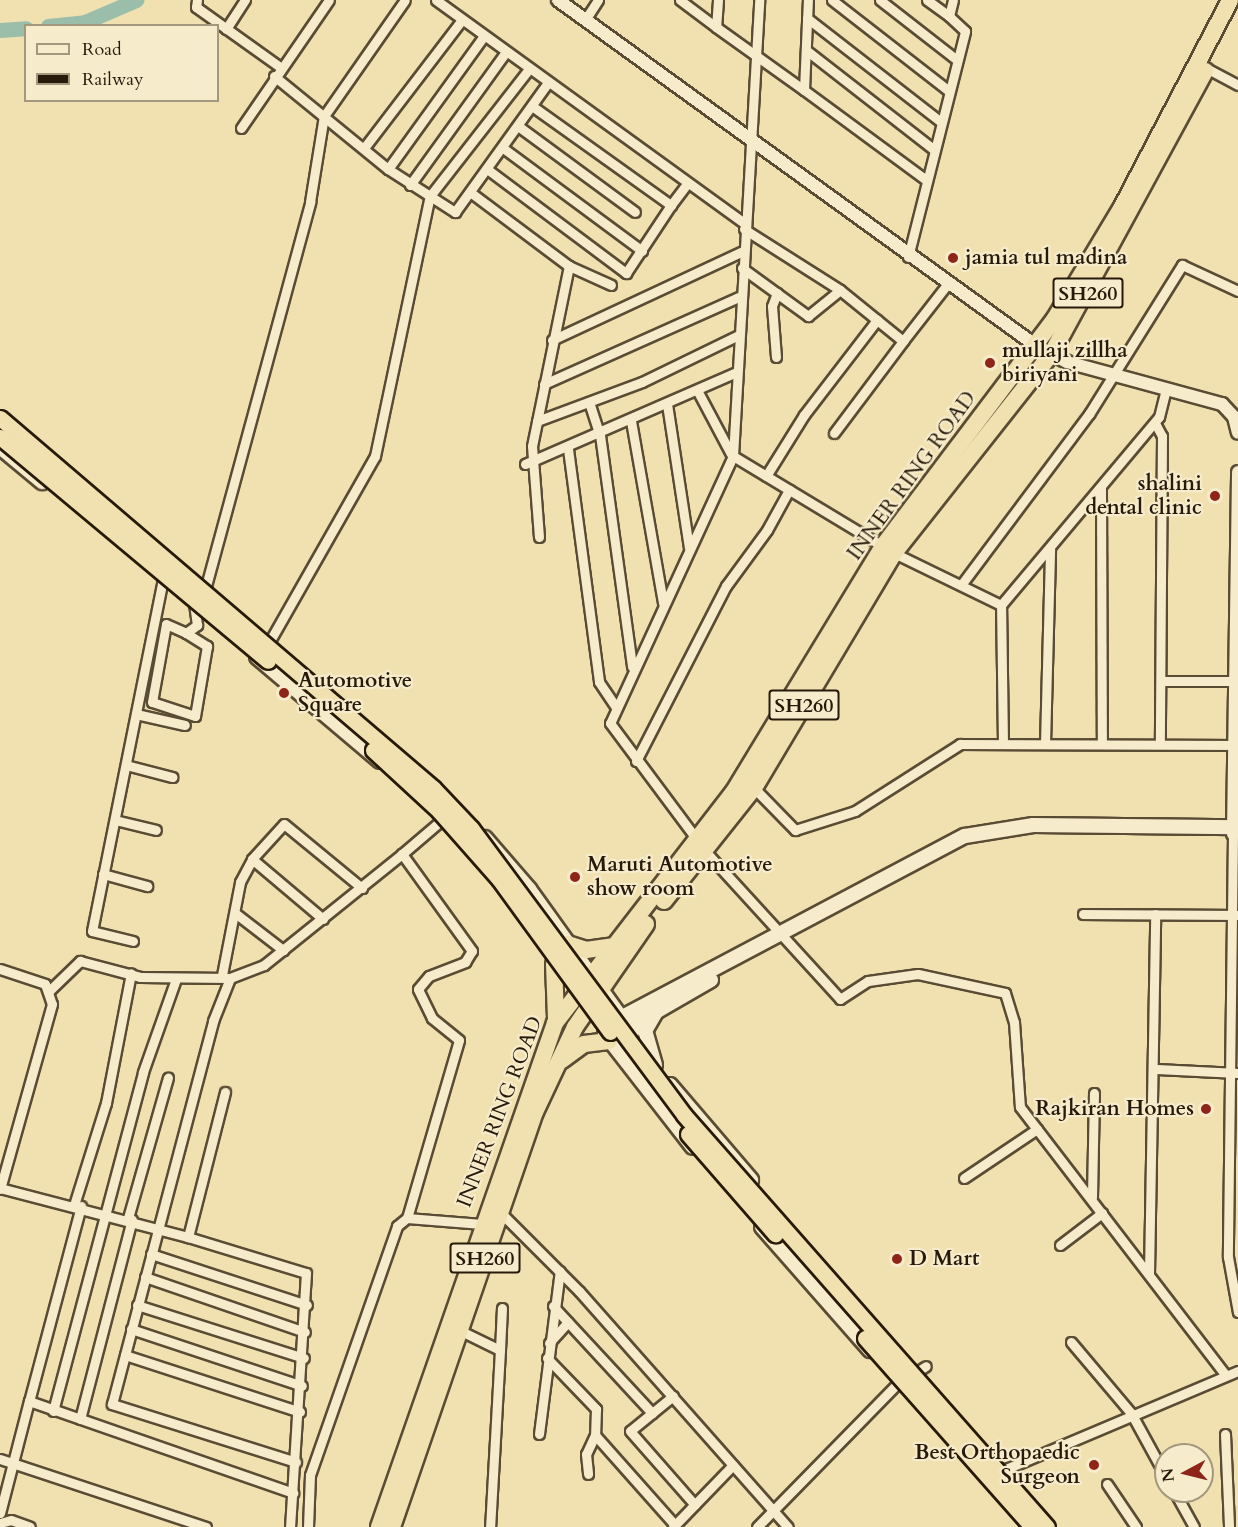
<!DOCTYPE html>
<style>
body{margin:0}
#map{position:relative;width:1238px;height:1527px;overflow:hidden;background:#f1e1b0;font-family:Cardo,serif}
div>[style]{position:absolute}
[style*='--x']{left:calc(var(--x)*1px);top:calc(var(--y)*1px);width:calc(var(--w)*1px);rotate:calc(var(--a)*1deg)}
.river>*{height:15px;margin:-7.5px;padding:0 7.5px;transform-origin:7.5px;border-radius:7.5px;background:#9bbeab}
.roads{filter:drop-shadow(2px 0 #5a4c34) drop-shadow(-2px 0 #5a4c34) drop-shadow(0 2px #5a4c34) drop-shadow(0 -2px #5a4c34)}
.minor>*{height:9px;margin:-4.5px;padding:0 4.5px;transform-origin:4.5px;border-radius:4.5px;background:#f6eccc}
.tertiary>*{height:12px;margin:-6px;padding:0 6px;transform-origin:6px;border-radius:6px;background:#f6eccc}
.secondary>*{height:14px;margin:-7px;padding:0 7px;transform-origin:7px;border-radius:7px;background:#f6eccc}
.trunk>*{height:16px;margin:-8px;padding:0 8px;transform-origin:8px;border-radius:8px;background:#f1e1b0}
.rail>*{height:2px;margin-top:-1px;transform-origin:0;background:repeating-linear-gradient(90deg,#271a0a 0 10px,transparent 0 20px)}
.bridges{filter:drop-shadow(2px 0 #271a0a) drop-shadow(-2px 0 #271a0a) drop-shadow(0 2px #271a0a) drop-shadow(0 -2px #271a0a)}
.primary-bridge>*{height:15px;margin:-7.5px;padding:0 7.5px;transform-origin:7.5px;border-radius:7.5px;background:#f1e1b0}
.dots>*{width:16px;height:16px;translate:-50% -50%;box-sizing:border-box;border:3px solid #f6eccc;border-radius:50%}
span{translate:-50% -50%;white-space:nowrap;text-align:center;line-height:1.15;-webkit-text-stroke:4.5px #f6eccc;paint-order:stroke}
.shield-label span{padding:2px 4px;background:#f6eccc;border:2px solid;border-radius:4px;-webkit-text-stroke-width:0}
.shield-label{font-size:20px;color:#271a0a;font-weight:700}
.poi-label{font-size:21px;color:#271a0a;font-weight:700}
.left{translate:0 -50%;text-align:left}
.right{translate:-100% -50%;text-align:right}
.street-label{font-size:21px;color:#271a0a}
.legend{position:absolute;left:24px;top:24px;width:195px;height:78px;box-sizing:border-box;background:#f6eccc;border:2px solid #a3987e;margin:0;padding:8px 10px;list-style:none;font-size:18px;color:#271a0a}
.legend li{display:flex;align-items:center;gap:12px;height:30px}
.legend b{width:30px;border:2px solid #a3987e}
.north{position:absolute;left:1154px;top:1443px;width:60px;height:60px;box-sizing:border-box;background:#f6eccc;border:2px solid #a3987e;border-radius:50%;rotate:263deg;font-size:16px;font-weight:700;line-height:24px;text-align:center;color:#271a0a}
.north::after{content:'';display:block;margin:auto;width:21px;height:27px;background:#8f2418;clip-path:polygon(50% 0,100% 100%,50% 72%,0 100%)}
</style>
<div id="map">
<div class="river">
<i style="--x:48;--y:26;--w:37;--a:-6"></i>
<i style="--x:85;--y:22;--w:56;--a:-23.3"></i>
<i style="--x:0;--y:30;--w:26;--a:-4"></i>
</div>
<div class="roads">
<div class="minor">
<i style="--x:197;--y:0;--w:7;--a:98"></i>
<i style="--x:196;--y:7;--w:103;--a:35.5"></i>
<i style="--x:436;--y:0;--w:382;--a:35.9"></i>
<i style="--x:680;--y:0;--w:45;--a:36.9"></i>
<i style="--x:718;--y:0;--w:27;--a:94"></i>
<i style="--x:716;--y:27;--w:108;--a:35.6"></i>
<i style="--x:804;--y:90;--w:90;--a:-87.5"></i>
<i style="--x:832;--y:0;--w:148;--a:37.9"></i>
<i style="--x:880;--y:0;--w:98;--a:37.9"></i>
<i style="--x:927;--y:0;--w:27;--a:36"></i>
<i style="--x:949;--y:16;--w:16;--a:-76"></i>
<i style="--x:807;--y:18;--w:170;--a:37.8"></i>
<i style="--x:585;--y:20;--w:24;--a:-57"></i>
<i style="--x:226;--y:29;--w:35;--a:-57"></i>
<i style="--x:806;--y:50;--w:161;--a:37.9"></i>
<i style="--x:1206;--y:68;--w:36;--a:28"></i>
<i style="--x:274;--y:76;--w:147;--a:39.2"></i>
<i style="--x:388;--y:169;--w:80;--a:32.7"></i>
<i style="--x:455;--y:212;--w:158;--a:-54.3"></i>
<i style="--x:804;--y:90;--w:152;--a:36.4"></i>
<i style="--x:532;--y:106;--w:171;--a:35.5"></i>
<i style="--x:671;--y:205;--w:26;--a:-53"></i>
<i style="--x:518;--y:126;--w:145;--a:36.3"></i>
<i style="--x:241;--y:128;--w:155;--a:-55.5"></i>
<i style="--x:364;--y:148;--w:161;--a:-52.6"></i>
<i style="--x:503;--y:148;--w:173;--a:36.5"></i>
<i style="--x:388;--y:169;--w:164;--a:-54.2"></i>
<i style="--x:487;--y:169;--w:174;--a:36.8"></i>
<i style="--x:626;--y:273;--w:82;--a:-56.5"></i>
<i style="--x:410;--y:185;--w:164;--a:-54.2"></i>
<i style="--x:470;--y:192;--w:124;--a:36.8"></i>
<i style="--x:569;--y:266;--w:46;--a:24.3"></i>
<i style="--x:744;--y:229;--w:114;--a:32.4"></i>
<i style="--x:840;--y:290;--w:81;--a:39"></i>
<i style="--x:903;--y:341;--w:70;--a:-52"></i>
<i style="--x:908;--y:257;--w:233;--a:-75.8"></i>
<i style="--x:965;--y:31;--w:22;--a:-137"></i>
<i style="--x:742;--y:268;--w:82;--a:36"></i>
<i style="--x:808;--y:316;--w:41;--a:-39.1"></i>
<i style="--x:552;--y:340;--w:211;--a:-25"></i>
<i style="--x:776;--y:357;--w:51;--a:-94.5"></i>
<i style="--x:772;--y:306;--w:14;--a:-69"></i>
<i style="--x:544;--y:384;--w:216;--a:-24.1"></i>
<i style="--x:697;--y:390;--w:72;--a:62"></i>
<i style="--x:589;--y:402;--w:35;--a:72"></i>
<i style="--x:600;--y:435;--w:234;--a:82.1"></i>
<i style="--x:667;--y:404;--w:145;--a:81.3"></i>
<i style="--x:537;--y:421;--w:112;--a:-20.4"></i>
<i style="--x:642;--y:382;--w:108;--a:-25.9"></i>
<i style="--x:631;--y:421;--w:185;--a:80"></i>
<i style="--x:1155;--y:423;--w:15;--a:62"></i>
<i style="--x:1162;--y:436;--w:308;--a:90.4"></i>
<i style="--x:834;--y:433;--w:115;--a:-53.1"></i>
<i style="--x:568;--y:449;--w:235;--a:82.4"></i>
<i style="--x:599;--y:682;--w:30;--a:56"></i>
<i style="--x:733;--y:456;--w:457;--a:-86.7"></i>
<i style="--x:525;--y:464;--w:231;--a:-23.5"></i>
<i style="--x:766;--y:476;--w:72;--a:-58.1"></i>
<i style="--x:804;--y:415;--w:120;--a:-52.5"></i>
<i style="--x:1101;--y:489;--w:255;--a:89.8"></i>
<i style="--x:539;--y:537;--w:91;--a:-94.4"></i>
<i style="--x:532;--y:446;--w:184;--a:-78.4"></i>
<i style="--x:961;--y:585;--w:214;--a:-53.2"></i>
<i style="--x:1089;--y:414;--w:176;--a:-58"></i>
<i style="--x:1182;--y:265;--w:62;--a:24.9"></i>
<i style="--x:1001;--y:605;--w:246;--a:-50"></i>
<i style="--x:1159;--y:417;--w:29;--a:-76"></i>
<i style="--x:186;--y:633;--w:25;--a:32"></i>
<i style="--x:207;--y:646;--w:71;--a:99.7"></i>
<i style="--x:195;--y:716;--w:45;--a:-162"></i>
<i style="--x:152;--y:702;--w:79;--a:-79.8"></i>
<i style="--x:166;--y:624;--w:22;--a:24"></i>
<i style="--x:186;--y:633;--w:14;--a:-36"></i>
<i style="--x:197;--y:625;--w:21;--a:-98"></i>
<i style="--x:194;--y:604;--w:22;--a:-56"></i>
<i style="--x:206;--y:586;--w:398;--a:-74.8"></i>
<i style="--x:310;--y:202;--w:87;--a:-80.8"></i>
<i style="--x:324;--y:116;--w:141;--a:-55.1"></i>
<i style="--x:271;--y:639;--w:210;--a:-60.4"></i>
<i style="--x:375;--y:456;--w:266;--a:-78.1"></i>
<i style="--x:430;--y:196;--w:161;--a:-52.1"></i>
<i style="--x:1161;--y:681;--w:74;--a:0"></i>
<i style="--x:136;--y:714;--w:50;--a:12.7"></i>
<i style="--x:1003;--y:744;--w:139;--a:-90.8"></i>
<i style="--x:1001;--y:605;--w:119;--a:-154.1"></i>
<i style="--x:894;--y:553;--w:188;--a:-148.9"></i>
<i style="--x:733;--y:456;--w:294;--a:114.7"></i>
<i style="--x:610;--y:723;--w:161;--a:53.3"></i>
<i style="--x:706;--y:852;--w:199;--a:47.6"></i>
<i style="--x:840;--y:999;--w:33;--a:-33"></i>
<i style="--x:868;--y:981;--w:50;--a:-8"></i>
<i style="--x:918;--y:974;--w:89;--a:12.3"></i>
<i style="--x:1005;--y:993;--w:30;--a:73"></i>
<i style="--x:1014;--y:1022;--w:85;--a:86"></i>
<i style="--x:1020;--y:1107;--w:338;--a:52.5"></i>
<i style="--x:1045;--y:744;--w:195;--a:-88.5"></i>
<i style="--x:636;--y:761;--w:197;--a:-62.8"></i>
<i style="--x:726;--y:586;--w:69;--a:-53.8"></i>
<i style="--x:767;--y:530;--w:46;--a:-61.2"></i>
<i style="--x:126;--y:765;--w:48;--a:14.6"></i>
<i style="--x:754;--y:788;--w:59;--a:45.7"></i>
<i style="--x:795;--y:830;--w:63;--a:-17.6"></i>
<i style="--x:855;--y:811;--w:125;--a:-32.5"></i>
<i style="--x:960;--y:744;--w:278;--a:0.2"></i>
<i style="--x:115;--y:820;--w:42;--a:13.7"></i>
<i style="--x:1233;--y:834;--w:423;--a:90.7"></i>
<i style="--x:1228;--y:1257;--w:56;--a:79.7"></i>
<i style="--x:103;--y:874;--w:46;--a:15.3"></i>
<i style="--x:235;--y:913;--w:61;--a:37.6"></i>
<i style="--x:1083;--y:914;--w:155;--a:0.4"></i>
<i style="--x:323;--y:919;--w:93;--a:-139.8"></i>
<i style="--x:252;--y:859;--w:47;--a:-47.6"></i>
<i style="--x:284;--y:824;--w:101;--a:39.4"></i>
<i style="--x:133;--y:941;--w:42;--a:-166.3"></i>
<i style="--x:92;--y:931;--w:358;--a:-78.6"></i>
<i style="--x:0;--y:969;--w:47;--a:18.4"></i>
<i style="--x:45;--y:984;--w:21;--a:71"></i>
<i style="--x:52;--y:1004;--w:192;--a:105.7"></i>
<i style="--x:222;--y:975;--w:95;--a:-79"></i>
<i style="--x:240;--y:882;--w:26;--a:-62"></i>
<i style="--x:50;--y:990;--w:42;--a:-44"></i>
<i style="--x:80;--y:961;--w:62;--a:14.9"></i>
<i style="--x:140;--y:977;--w:90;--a:0.6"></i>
<i style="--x:1156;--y:1069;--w:82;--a:2.8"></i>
<i style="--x:225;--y:1092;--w:150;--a:104.3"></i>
<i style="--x:188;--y:1237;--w:123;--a:17"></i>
<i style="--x:306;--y:1273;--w:255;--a:93.6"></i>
<i style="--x:964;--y:1178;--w:88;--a:-33.9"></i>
<i style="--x:0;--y:1188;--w:194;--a:14.6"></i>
<i style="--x:1092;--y:1197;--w:104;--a:-88.9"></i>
<i style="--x:74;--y:1205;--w:107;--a:-72.6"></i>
<i style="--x:106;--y:1103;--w:132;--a:-79.1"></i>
<i style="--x:81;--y:1206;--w:202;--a:104.9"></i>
<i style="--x:29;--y:1401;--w:280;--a:19.2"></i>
<i style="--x:498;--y:1210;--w:115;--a:45"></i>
<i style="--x:579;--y:1291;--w:315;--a:48.5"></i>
<i style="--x:128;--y:1218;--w:146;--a:-74.1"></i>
<i style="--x:407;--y:1218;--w:75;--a:4.6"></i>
<i style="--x:1060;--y:1245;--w:53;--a:-37.3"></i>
<i style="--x:151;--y:1254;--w:164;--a:18.1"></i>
<i style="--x:1149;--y:1273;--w:359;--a:-89"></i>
<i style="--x:145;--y:1277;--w:169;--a:19"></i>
<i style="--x:137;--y:1305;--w:175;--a:17.6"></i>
<i style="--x:553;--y:1306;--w:146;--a:47.2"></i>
<i style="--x:131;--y:1329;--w:180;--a:18.4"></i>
<i style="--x:461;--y:1331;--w:43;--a:26"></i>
<i style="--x:500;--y:1350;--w:177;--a:93.2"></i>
<i style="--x:1071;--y:1342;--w:93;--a:49.8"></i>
<i style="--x:1131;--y:1413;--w:73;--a:61.3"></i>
<i style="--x:549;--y:1343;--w:28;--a:-48"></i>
<i style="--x:500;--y:1350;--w:42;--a:-87.3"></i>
<i style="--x:125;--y:1355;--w:184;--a:18"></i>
<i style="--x:547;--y:1358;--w:71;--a:46.1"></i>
<i style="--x:596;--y:1409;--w:26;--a:92"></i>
<i style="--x:595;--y:1435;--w:21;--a:115"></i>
<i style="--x:586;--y:1454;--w:20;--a:84"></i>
<i style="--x:918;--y:1371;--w:9;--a:-32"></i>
<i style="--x:673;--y:1396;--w:55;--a:140.9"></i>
<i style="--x:630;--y:1431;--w:98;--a:48.7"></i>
<i style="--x:53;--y:1411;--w:351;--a:-75.1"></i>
<i style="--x:143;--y:1072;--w:99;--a:-70.5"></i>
<i style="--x:80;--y:1419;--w:206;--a:-75.4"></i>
<i style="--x:539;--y:1434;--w:164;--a:-82.7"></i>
<i style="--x:1225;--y:1434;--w:93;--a:87.5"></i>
<i style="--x:595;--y:1435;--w:120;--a:48.4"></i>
<i style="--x:0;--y:1459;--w:217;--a:18.3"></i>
<i style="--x:296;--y:1462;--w:193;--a:-162.5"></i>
<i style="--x:112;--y:1404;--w:396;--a:-75.2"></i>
<i style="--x:213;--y:1021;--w:46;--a:-68.4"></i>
<i style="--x:230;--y:978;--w:36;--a:-21"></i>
<i style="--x:264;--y:965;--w:177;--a:-38.8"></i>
<i style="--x:994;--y:1474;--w:265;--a:-22.9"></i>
<i style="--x:1107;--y:1484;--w:52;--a:56"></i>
<i style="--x:1174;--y:1491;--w:41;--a:60.9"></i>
<i style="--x:0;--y:1513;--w:116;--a:-75.5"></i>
<i style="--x:0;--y:1523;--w:11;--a:-15"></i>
<i style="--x:11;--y:1520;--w:20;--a:20"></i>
<i style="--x:308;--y:1527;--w:52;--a:-87.8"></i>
<i style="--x:310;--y:1475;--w:264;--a:-70.7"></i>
<i style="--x:397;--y:1226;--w:13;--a:-39"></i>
<i style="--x:407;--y:1218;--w:185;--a:-73.7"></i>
<i style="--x:459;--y:1040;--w:35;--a:-141"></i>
<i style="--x:432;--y:1018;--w:32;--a:-116"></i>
<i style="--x:418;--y:989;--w:17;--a:-50"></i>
<i style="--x:429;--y:976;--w:39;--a:-21"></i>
<i style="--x:465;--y:962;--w:13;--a:-58"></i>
<i style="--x:472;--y:951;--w:120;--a:-125.8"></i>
<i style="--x:402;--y:854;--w:54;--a:-40.5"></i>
<i style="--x:673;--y:1527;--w:86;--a:-45.9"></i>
<i style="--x:757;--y:1527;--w:210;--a:-45.6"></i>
</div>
<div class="tertiary">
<i style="--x:558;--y:0;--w:589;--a:35.88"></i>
<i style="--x:1035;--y:345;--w:36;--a:28"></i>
<i style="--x:1067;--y:362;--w:161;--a:15.2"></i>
<i style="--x:1222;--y:404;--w:18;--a:47"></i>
<i style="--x:1234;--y:417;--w:16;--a:76"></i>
<i style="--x:1233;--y:834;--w:362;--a:-89.2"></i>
</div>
<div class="secondary">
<i style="--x:0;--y:447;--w:55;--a:39.8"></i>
<i style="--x:257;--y:657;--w:161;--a:40.2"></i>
<i style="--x:485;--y:838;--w:67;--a:49.2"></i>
<i style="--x:529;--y:889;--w:177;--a:54.4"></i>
<i style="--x:613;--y:1022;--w:398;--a:-27.9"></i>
<i style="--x:965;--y:836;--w:69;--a:-9.2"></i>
<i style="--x:1033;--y:825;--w:205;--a:0.6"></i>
<i style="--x:621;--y:1032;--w:104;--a:-30"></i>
<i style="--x:605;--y:1034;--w:143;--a:52.1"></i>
<i style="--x:655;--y:1065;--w:35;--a:-106"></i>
<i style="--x:645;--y:1031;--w:22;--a:-60"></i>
<i style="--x:670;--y:1085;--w:125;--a:49.5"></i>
<i style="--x:762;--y:1227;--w:164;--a:48.7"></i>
</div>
<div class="trunk">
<i style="--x:664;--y:901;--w:144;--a:-51.5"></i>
<i style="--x:754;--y:788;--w:274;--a:-59.2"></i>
<i style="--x:894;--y:553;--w:255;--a:-51.7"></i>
<i style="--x:1052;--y:353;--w:321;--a:-61.5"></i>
<i style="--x:568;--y:944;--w:19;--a:18"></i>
<i style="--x:586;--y:950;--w:29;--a:-8"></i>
<i style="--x:554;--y:964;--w:55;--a:87.9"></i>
<i style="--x:562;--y:1060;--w:27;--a:-36"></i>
<i style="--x:584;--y:1044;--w:25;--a:-7"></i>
<i style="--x:379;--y:1527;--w:534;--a:-70.75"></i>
<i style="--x:555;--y:1023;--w:291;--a:-52.3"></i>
<i style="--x:733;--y:793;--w:289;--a:-58.7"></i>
<i style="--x:883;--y:546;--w:283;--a:-52.9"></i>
<i style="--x:1054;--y:320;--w:132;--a:-59"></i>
<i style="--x:1122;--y:207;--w:233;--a:-62.4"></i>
<i style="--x:392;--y:1527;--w:439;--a:-71"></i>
<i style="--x:535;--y:1112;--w:94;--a:-64.8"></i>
<i style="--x:575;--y:1027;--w:125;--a:-55.4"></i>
</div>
</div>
<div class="rail">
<i style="--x:277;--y:659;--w:188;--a:40.5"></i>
<i style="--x:420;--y:781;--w:120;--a:47"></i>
<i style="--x:502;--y:869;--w:339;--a:53.6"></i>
<i style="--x:703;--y:1142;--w:512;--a:48.72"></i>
</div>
<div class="bridges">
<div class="primary-bridge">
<i style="--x:0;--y:418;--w:570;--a:40.51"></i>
<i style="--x:433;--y:788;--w:55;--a:46.5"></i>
<i style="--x:471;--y:828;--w:357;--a:53.4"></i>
<i style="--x:684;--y:1115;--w:549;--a:48.62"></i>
<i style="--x:0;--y:437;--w:349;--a:39.9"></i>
<i style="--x:373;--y:750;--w:90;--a:42.7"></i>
<i style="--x:439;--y:811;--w:91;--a:48.6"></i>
<i style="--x:499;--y:879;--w:189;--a:54"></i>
<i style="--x:688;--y:1134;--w:133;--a:49"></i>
<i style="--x:865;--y:1338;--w:252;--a:48.5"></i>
</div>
</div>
<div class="dots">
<i style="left:953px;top:258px;background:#8f2418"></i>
<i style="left:990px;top:363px;background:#8f2418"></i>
<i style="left:1215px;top:496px;background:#8f2418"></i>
<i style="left:284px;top:693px;background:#8f2418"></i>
<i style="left:575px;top:877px;background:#8f2418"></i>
<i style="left:1206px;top:1109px;background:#8f2418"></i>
<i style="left:897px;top:1259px;background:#8f2418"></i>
<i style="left:1094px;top:1465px;background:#8f2418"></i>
</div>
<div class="shield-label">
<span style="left:1088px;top:293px">SH260</span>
<span style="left:804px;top:705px">SH260</span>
<span style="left:485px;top:1258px">SH260</span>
</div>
<div class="poi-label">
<span class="left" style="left:965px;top:258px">jamia tul madina</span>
<span class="left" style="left:1002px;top:363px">mullaji zillha<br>biriyani</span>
<span class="right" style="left:1202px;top:496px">shalini<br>dental clinic</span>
<span class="left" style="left:298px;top:693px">Automotive<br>Square</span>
<span class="left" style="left:587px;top:877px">Maruti Automotive<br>show room</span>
<span class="right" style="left:1194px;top:1109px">Rajkiran Homes</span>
<span class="left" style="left:909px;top:1259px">D Mart</span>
<span class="right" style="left:1080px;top:1465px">Best Orthopaedic<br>Surgeon</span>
</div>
<div class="street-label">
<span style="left:912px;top:476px;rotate:-54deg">INNER RING ROAD</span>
<span style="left:500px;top:1112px;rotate:-69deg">INNER RING ROAD</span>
</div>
<ul class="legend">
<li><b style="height:8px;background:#f6eccc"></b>Road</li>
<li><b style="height:8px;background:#271a0a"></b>Railway</li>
</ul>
<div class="north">N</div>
</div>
